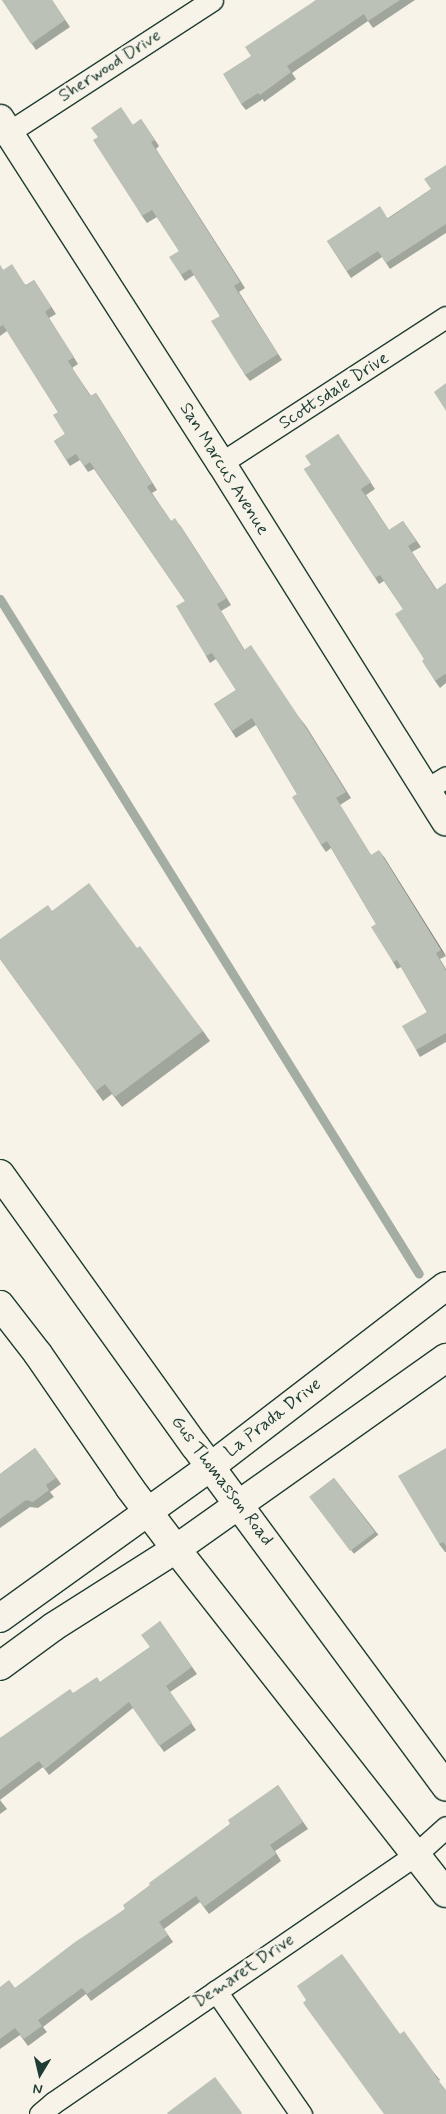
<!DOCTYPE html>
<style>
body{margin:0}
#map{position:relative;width:446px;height:2114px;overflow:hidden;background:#f7f3e8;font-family:Mynerve,sans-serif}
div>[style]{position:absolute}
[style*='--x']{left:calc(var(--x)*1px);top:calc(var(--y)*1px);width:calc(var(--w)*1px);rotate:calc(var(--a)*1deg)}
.stream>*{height:9px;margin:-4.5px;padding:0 4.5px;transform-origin:4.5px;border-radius:4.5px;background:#a4ada3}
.roads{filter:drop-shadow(1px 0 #1f3d34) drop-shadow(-1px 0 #1f3d34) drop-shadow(0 1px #1f3d34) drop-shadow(0 -1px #1f3d34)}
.street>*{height:21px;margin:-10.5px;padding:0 10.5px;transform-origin:10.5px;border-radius:10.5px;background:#f7f3e8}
.secondary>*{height:28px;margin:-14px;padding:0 14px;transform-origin:14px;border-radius:14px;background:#f7f3e8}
.wall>*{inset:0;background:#a1a69d;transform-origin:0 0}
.shaded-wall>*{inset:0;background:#83877f}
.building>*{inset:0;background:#bbc1b6;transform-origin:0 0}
span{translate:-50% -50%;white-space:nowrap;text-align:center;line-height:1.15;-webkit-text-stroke:4.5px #f7f3e8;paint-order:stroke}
.street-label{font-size:18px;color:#1f3d34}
.north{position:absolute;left:15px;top:2049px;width:50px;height:50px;-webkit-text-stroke:4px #f7f3e8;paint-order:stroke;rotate:189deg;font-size:14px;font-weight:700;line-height:20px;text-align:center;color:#1f3d34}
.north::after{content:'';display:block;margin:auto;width:18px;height:22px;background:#1f3d34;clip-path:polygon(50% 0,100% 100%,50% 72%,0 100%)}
</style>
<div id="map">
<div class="stream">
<i style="--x:0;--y:599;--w:794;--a:58.17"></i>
</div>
<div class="roads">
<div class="street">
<i style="--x:9;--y:132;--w:242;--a:-33"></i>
<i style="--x:221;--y:463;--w:268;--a:-33"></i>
<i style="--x:427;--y:789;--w:22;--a:-32"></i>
<i style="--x:216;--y:1991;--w:150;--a:55.4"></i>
<i style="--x:40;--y:2114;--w:17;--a:-40"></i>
<i style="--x:53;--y:2103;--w:440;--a:-34.4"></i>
<i style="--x:416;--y:1854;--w:40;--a:-42"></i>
</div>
<div class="secondary">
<i style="--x:0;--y:119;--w:409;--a:57.3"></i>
<i style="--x:221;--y:463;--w:423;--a:57.9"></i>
<i style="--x:0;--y:1174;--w:335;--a:54.4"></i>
<i style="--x:195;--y:1446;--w:423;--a:53.6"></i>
<i style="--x:0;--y:1305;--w:62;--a:52.2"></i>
<i style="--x:38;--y:1354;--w:163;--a:55.5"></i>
<i style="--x:130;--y:1488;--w:76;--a:53"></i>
<i style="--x:176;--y:1549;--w:437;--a:51.9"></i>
<i style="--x:0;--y:1618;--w:259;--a:-35.7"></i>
<i style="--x:210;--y:1467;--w:297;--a:-37.5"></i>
<i style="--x:0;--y:1666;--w:66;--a:-36.3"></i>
<i style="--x:53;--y:1627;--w:146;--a:-32.4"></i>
<i style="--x:176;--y:1549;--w:331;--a:-35.3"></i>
</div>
</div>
<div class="wall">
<i style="clip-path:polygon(2px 0,52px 0,70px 27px,36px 50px)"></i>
<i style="clip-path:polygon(316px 0,415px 0,373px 28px,368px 21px,292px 73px,296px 79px,264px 102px,263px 99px,246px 110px,241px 104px,251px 56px)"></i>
<i style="clip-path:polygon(141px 119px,159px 146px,156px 149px,245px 288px,239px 292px,282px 360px,250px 381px,245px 375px,220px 316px,194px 275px,185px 281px,181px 275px,179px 251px,157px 217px,147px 223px,142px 216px,98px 137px,133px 125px)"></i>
<i style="clip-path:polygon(446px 165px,446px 233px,390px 269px,382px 257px,351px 278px,327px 241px,388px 218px,431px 189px)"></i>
<i style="clip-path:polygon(0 265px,3px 270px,26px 285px,34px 280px,56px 314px,49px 318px,78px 364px,72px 368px,91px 396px,96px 393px,100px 399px,157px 490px,152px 493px,171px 521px,180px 525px,222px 590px,231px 605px,221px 611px,244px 649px,306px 726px,351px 798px,340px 805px,371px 855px,384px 857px,446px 956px,440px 959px,446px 969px,446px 1042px,420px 1057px,416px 1050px,427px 1012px,401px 967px,397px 969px,393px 962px,376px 924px,331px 848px,326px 852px,321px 845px,297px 794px,256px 725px,236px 738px,214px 704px,236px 690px,216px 659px,210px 663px,206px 656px,185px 601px,94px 469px,88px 472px,80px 460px,70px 466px,54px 441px,65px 434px,58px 412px,7px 331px,0 336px)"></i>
<i style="clip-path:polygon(338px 434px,375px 489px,366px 495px,389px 530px,403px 521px,421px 547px,412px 552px,437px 590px,446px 583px,446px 683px,440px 688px,435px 681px,424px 659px,403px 609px,384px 581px,379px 584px,304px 469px,311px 465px)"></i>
<i style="clip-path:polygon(52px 911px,137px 948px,203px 1031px,210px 1041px,122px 1107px,112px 1094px,103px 1101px,0 959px)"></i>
<i style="clip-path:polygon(35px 1448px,61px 1484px,50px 1492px,54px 1497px,38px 1508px,30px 1507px,0 1528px,0 1474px)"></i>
<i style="clip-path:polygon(446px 1449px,446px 1552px,445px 1552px,439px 1544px)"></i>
<i style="left:334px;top:1478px;width:72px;height:31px;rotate:52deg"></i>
<i style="clip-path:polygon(160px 1621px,197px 1674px,170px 1692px,196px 1730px,164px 1752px,133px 1708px,49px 1775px,43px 1767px,0 1800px,0 1738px,73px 1693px,100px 1682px,150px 1647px)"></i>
<i style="clip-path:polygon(278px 1785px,308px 1829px,275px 1851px,281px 1861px,209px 1914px,200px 1902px,164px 1929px,173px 1942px,91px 2001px,86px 1994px,43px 2027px,47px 2032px,28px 2046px,20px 2035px,0 2049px,0 1987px,15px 1988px,125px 1909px,150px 1885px,230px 1824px)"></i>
<i style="clip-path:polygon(0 1800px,7px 1809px,0 1814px)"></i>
<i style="clip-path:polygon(400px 2034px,435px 2074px,440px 2080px,439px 2081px)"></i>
</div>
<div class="shaded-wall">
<i style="clip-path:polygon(379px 850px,384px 857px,446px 956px,441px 950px)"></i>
</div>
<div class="building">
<i style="clip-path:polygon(2px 0,52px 0,65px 20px,31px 44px)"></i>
<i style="clip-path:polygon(316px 0,400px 0,368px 21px,364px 14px,287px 66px,291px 72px,260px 95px,258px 93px,241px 104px,223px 74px,251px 56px,245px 47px)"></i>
<i style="clip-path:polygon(121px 107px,133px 125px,141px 119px,155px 140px,151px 142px,240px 282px,234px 286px,278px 354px,245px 375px,211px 321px,220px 316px,190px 269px,181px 275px,169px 257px,179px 251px,152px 210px,142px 216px,93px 140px,98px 137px,91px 128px)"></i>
<i style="clip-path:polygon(446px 165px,446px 224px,386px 263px,378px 251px,347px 271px,327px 241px,380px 206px,388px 219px,431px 189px,424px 179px)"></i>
<i style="clip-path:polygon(12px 264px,26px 286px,34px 280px,51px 307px,45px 312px,74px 357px,68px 361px,90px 396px,96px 393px,152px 483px,147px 487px,171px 521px,175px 518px,217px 583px,227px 598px,217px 604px,244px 650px,251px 645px,301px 720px,346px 792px,336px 798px,371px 855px,379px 850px,441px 950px,436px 953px,446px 971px,446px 1033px,416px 1050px,402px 1026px,427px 1012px,397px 960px,393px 962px,371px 927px,376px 924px,327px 841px,321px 845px,292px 797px,297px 794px,252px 718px,232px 731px,214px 704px,236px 690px,212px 653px,206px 656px,176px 606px,185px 601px,90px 462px,84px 466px,76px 454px,66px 460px,54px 441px,65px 434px,53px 415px,58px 412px,3px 325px,0 327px,0 265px,3px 270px)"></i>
<i style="clip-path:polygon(446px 383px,446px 411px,434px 392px)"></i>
<i style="clip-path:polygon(338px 434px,371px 482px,361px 489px,389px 530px,403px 521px,416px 541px,408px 546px,436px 590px,446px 583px,446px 675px,445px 674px,435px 681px,422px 661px,424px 659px,395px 614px,403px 609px,380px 575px,375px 578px,304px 469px,311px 465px,305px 456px)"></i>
<i style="clip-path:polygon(89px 883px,137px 948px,140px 946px,203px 1031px,115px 1097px,105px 1084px,96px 1091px,0 959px,0 939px,48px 905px,52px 911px)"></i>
<i style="clip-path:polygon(35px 1448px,56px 1478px,46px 1485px,49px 1490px,33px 1502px,26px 1500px,0 1519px,0 1474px)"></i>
<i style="clip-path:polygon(446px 1448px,446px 1546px,443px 1542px,439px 1544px,398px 1476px)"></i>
<i style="left:334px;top:1478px;width:68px;height:31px;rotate:53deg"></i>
<i style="clip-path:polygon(160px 1621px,192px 1667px,166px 1686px,192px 1723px,159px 1746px,129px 1702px,45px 1769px,39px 1761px,0 1790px,0 1738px,70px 1689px,73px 1693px,97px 1677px,100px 1682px,150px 1647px,141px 1635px)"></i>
<i style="clip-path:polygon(278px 1785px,303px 1822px,270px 1845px,276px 1854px,204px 1907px,196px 1896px,159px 1922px,168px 1935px,87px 1994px,82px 1988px,38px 2020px,42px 2026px,24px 2039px,15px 2028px,0 2039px,0 1987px,9px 1980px,15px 1988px,75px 1942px,125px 1909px,123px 1905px,150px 1885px,149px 1883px,230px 1824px,228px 1820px)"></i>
<i style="clip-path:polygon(342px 1954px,400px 2034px,404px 2031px,435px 2074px,434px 2075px,446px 2090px,446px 2114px,384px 2114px,303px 2003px,306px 2000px,297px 1986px)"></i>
<i style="clip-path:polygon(215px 2077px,242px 2113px,241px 2114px,168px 2114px,167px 2113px)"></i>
</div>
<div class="street-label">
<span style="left:110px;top:66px;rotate:-33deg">Sherwood Drive</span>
<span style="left:334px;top:391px;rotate:-33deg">Scottsdale Drive</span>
<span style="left:224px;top:469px;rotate:58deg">San Marcus Avenue</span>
<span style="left:273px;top:1418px;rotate:-38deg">La Prada Drive</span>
<span style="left:222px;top:1481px;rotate:53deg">Gus Thomasson Road</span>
<span style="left:244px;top:1971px;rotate:-34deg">Demaret Drive</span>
</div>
<div class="north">N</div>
</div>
